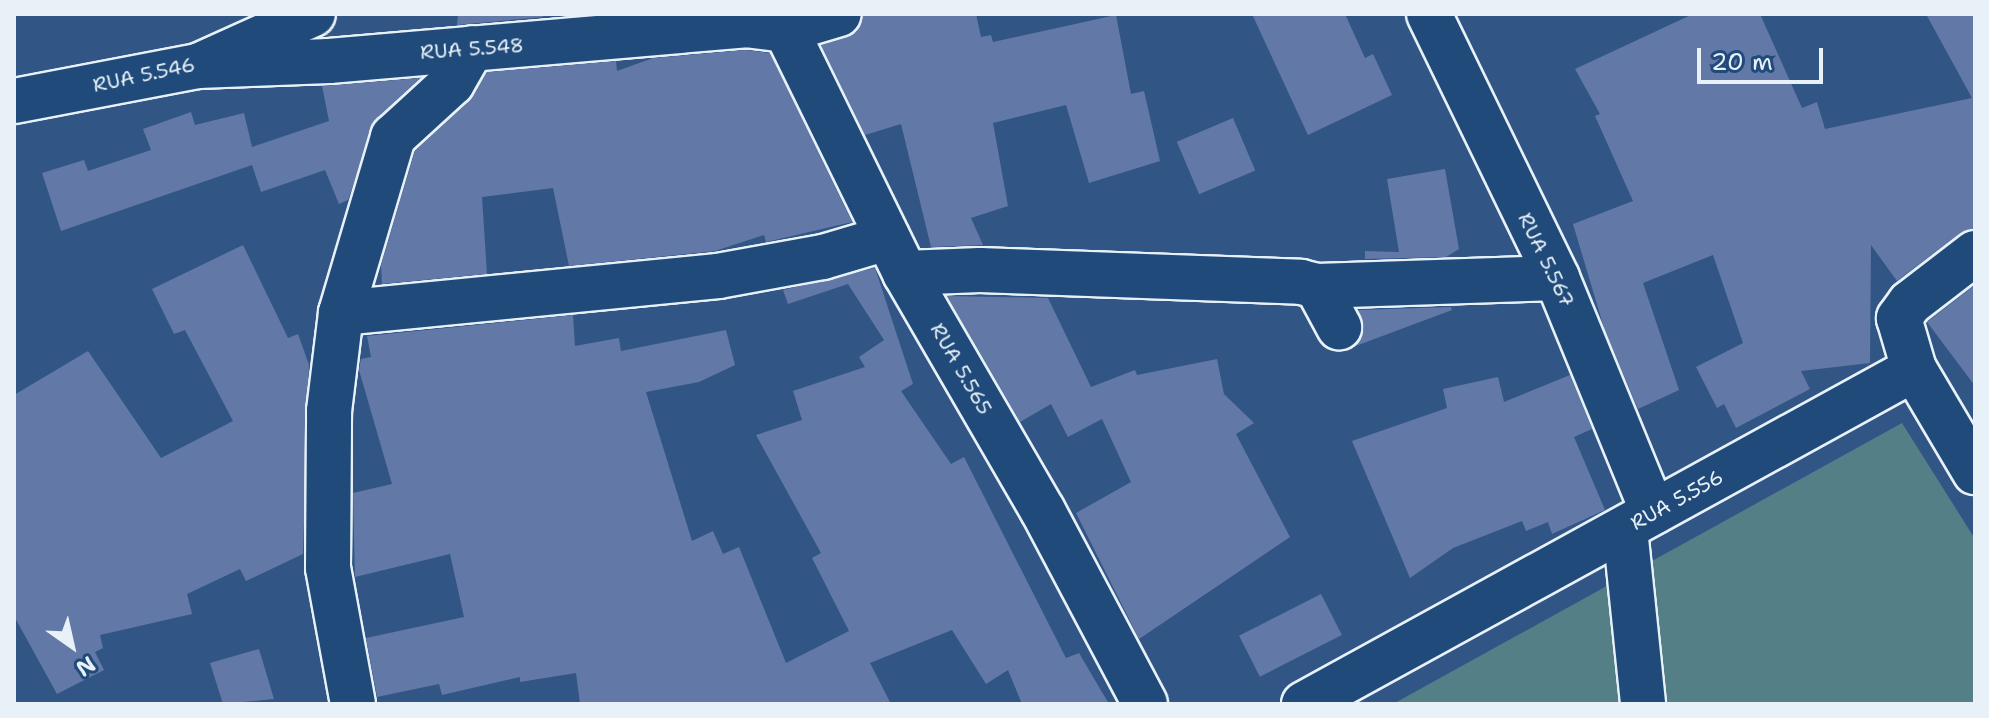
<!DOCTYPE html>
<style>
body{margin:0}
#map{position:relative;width:1989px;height:718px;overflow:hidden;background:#315686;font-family:"Shantell Sans",sans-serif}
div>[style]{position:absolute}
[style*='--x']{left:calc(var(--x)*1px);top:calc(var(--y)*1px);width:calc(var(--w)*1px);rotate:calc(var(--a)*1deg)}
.green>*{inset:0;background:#547f87}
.building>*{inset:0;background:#6278a6;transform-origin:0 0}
.roads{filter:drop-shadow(2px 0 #e8f1f8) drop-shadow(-2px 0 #e8f1f8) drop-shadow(0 2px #e8f1f8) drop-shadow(0 -2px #e8f1f8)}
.minor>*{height:44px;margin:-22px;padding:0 22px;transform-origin:22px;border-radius:22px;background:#1f4a7a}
span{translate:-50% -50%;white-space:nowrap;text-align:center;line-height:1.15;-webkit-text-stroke:6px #1f4a7a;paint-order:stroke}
.street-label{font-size:20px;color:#e8f1f8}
.frame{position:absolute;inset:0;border:16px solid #e8f1f8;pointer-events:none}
.north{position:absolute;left:32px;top:606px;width:80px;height:80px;-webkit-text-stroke:6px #1f4a7a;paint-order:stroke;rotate:146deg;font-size:22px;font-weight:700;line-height:32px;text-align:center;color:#e8f1f8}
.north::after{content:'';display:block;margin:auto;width:28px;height:36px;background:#e8f1f8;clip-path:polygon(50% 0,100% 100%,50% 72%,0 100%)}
.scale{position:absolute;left:1697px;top:48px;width:126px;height:36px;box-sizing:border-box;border:4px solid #e8f1f8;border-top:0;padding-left:10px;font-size:24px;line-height:28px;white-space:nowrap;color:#e8f1f8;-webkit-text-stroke:6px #1f4a7a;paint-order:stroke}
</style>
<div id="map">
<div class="green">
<i style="clip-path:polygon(1902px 423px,1975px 539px,1975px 704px,1393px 704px)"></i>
</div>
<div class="building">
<i style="clip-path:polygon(458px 14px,542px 14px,543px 17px,457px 25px)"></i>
<i style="clip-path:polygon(863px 14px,976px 14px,981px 37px,991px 35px,993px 42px,1116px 15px,1131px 94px,1144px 91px,1160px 161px,1089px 183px,1066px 105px,993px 123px,1008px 206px,971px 218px,983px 245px,931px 247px,901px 124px,865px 135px,821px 45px,857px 32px)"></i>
<i style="clip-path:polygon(1252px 14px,1345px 14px,1365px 58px,1373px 54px,1392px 95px,1308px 135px)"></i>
<i style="clip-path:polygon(1693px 14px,1760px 14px,1802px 108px,1817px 102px,1825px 129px,1972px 98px,1926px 14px,1975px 14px,1975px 229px,1960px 233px,1897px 281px,1871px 245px,1870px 363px,1801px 371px,1810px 389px,1736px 428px,1724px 404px,1717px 408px,1696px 367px,1743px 343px,1713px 255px,1643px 283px,1679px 390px,1638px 409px,1604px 328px,1573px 224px,1633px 201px,1595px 116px,1600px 114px,1575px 69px)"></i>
<i style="clip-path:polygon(745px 50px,770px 53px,852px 222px,766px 242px,764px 235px,715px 251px,569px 266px,553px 188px,482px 197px,487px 274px,382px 284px,381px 265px,415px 151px,469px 101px,487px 72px,616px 61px,617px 71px,653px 58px)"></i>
<i style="clip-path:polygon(420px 78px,376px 119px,348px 200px,339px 204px,325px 170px,261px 192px,252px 165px,61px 231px,42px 173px,84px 160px,88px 171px,151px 150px,143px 129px,191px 112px,195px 125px,244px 113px,252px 147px,329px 121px,322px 86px)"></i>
<i style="left:1233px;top:118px;width:57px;height:61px;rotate:67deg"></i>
<i style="clip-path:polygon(1445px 169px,1459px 249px,1446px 257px,1365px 259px,1365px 251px,1399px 252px,1387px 179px)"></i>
<i style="clip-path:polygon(243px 245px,288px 338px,298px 334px,309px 365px,303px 554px,246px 581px,240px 569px,187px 594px,192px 614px,100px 635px,103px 648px,95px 652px,104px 670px,57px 694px,14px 616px,14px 395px,88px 351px,161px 458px,233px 421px,185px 330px,174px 334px,152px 289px)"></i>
<i style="clip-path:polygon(875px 268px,913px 384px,901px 391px,951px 464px,964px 457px,1066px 658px,1079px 653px,1109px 704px,1022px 704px,1008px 670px,986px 684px,952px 630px,870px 663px,891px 704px,580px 704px,576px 673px,520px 682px,520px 677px,442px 695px,439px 684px,377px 697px,366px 638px,464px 617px,450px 554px,355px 577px,353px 493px,392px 484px,359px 370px,361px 359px,371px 357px,367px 336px,573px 315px,575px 346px,619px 338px,621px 351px,726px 330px,735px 365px,699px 382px,646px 392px,692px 541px,713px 531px,723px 554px,739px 547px,786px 663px,849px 631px,812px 558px,821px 553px,756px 435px,802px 420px,793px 391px,865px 367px,859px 357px,884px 340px,848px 284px,788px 304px,783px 290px)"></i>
<i style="clip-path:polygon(1975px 285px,1975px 386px,1927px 322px)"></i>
<i style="clip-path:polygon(947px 296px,1048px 298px,1091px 387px,1135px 370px,1137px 375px,1217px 359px,1224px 394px,1254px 423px,1236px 434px,1290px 537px,1139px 639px,1076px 513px,1131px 482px,1102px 419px,1068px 437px,1051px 404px,1020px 422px)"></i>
<i style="clip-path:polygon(1451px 307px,1452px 310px,1353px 347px,1364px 329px,1358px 310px)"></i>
<i style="clip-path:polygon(1570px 375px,1592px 429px,1574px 437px,1605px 510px,1552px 534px,1548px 522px,1526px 531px,1522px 521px,1453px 548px,1410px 578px,1352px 441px,1447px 408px,1443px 389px,1498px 377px,1504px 402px)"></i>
<i style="left:1321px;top:594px;width:46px;height:92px;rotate:63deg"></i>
<i style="clip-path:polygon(259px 649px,274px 699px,223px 704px,210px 663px)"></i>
</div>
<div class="roads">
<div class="minor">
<i style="--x:1429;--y:14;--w:293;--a:64.1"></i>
<i style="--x:1557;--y:278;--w:253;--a:67.7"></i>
<i style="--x:786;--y:30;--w:271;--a:63.9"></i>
<i style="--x:905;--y:273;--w:275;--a:59.9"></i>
<i style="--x:1043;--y:511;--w:218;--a:62.1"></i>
<i style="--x:198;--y:66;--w:131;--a:-2.2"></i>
<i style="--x:329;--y:61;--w:418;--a:-4.9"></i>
<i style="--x:745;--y:25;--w:41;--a:7"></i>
<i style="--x:786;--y:30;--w:55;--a:-16.8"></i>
<i style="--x:14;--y:101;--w:187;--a:-10.8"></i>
<i style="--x:198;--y:66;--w:126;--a:-24.3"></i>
<i style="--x:1975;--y:253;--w:82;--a:142.4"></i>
<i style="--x:1910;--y:303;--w:19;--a:126"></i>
<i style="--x:1899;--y:318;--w:53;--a:73.6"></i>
<i style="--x:1914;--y:369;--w:120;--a:59.4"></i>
<i style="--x:905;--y:273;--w:75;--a:-2.3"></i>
<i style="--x:980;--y:270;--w:321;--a:2.1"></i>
<i style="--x:1301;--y:282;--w:16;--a:14"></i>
<i style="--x:1317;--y:286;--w:47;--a:61.8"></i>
<i style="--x:1317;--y:286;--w:240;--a:-1.9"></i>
<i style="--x:341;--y:313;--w:379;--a:-5.6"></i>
<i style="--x:718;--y:276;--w:107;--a:-10.3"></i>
<i style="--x:823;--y:257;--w:67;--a:-16.5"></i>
<i style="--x:1625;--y:529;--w:176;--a:84.1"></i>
<i style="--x:353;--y:704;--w:138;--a:-100.4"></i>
<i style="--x:328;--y:568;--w:157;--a:-89.6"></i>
<i style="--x:329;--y:411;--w:99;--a:-83"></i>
<i style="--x:341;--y:313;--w:184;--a:-73.5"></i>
<i style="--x:393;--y:137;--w:80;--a:-42.5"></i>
<i style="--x:452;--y:83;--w:40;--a:-60.3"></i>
<i style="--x:1304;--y:704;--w:696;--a:-28.77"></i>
</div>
</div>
<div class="street-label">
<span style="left:472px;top:49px;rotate:-4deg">RUA 5.548</span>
<span style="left:144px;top:75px;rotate:-12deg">RUA 5.546</span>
<span style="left:1546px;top:260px;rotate:64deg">RUA 5.567</span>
<span style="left:961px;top:369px;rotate:60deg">RUA 5.565</span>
<span style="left:1677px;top:500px;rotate:-29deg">RUA 5.556</span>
</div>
<div class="frame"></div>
<div class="north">N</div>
<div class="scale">20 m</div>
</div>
